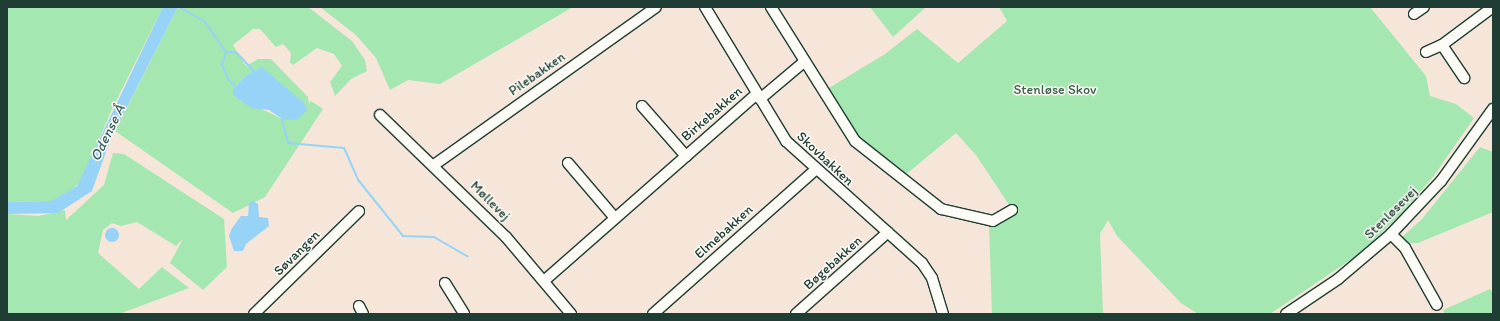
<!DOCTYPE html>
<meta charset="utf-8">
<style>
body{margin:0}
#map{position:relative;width:1500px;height:321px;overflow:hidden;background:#f5e6d9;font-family:Itim,sans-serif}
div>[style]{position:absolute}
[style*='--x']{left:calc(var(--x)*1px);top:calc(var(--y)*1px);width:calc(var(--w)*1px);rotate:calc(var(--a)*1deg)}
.green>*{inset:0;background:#a5e7b1}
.water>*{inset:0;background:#96d3f7}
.round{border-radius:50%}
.stream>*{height:2px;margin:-1px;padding:0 1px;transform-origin:1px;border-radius:1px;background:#96d3f7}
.roads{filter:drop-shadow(1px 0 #1f3d34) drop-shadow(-1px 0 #1f3d34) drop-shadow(0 1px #1f3d34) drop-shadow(0 -1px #1f3d34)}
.minor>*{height:10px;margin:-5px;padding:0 5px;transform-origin:5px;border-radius:5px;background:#fdfcf7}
span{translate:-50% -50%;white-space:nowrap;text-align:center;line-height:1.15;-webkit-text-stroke:3px #fdfcf7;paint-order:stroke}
.street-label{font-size:14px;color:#1f3d34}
.park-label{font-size:14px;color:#3a5f4d}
.water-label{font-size:15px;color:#3d6265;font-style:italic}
.frame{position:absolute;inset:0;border:8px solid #1f3d34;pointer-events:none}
</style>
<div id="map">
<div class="green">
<i style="clip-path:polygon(7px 7px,163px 7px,111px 111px,83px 178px,70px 192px,51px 201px,7px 202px)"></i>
<i style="clip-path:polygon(evenodd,178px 7px,308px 7px,352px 41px,365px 60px,367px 71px,351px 79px,335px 96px,330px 82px,342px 66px,334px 54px,317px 48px,293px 65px,290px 62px,291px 53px,283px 44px,276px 47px,260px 29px,253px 29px,233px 45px,246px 66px,258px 59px,271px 59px,308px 97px,309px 104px,311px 101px,323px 109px,265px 197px,233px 213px,115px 131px,178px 7px,262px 67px,282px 119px,233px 95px,233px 89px,245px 76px,262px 67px)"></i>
<i style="clip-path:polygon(320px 7px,573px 7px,440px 84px,408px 80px,390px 90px,376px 58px,356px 35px)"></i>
<i style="clip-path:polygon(870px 7px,926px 7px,893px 37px)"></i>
<i style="clip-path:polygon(999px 7px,1370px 7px,1426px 76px,1430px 96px,1456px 104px,1474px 118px,1433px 177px,1400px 215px,1362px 252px,1270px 314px,1198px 314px,1181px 303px,1117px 236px,1108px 220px,1100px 234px,1103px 314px,992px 314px,989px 225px,1013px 211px,976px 155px,956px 133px,904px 176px,857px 140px,824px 91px,885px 54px,917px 29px,958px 63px,1007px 21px)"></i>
<i style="clip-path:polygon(1480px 147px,1493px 152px,1493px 212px,1418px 243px,1404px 243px,1401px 238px,1422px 219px)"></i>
<i style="clip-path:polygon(113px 153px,124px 154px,224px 219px,227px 267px,203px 290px,170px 263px,183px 239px,176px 246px,137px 222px,121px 226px,112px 223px,103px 230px,98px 253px,139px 289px,162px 267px,189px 288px,119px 314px,7px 314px,7px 214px,39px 216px,65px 210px,66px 220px,104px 185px)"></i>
<i style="clip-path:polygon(1490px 289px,1493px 292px,1493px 314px,1445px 314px,1443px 310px)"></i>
</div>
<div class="water">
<i style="clip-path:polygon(163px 7px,178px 7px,111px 138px,92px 191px,58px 213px,7px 214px,7px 202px,51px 201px,77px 186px)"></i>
<i style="clip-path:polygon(262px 67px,305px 104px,307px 110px,296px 120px,282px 119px,269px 110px,251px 108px,233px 95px,233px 89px,245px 76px)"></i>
<i style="clip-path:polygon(253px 201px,258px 204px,259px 217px,268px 218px,269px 226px,246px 244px,243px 251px,234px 251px,229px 236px,232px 228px,241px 216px,248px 216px,249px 203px)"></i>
<i class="round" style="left:105px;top:228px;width:14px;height:14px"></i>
</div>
<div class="stream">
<i style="--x:179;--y:7;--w:30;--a:30"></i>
<i style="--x:205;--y:22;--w:37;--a:55"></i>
<i style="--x:226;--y:52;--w:14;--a:107"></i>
<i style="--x:222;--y:65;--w:19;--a:65"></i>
<i style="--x:230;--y:82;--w:7;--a:34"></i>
<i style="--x:227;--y:52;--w:10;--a:6"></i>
<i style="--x:237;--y:53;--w:25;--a:47"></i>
<i style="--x:282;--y:119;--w:25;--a:76"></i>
<i style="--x:288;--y:143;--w:56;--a:5.1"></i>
<i style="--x:344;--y:148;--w:36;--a:66"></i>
<i style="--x:359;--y:181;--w:70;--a:51.3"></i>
<i style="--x:403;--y:236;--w:31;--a:2"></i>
<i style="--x:434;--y:237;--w:39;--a:30"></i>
</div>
<div class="roads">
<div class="minor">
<i style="--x:705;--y:7;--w:157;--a:58.8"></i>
<i style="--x:786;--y:141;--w:183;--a:41.9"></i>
<i style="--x:922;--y:263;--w:18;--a:56"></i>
<i style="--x:932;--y:278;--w:38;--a:73"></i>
<i style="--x:771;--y:7;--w:158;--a:57.9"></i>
<i style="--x:855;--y:141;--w:110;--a:38.3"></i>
<i style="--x:941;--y:209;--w:53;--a:13"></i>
<i style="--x:993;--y:221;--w:22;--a:-30"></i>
<i style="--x:1414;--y:14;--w:12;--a:-35"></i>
<i style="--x:1442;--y:45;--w:40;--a:56"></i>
<i style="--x:1426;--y:52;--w:17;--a:-24"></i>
<i style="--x:1442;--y:45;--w:64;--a:-36.7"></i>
<i style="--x:760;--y:99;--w:57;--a:-40.1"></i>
<i style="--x:642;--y:106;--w:67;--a:48.7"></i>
<i style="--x:380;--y:115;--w:175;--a:44.1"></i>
<i style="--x:506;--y:237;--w:101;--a:49.8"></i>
<i style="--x:568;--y:163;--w:72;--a:49.5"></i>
<i style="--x:434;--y:165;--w:272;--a:-35.4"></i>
<i style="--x:1391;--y:234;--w:20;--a:45"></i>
<i style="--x:1405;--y:248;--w:65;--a:60.7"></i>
<i style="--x:545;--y:280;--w:282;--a:-41.3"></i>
<i style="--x:445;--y:283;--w:36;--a:58"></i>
<i style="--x:359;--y:306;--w:9;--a:63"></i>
<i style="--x:254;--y:314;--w:147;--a:-44.4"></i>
<i style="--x:653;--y:314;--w:215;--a:-41.6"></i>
<i style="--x:796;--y:314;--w:123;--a:-41.7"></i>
<i style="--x:1286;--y:314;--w:63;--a:-33.9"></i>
<i style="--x:1338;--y:279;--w:70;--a:-40.3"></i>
<i style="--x:1391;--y:234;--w:73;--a:-46.7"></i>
<i style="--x:1441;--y:181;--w:89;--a:-54.2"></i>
</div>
</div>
<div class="street-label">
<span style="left:537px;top:74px;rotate:-35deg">Pilebakken</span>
<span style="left:712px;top:114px;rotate:-41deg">Birkebakken</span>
<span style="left:825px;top:159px;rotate:43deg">Skovbakken</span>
<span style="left:490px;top:201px;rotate:45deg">Møllevej</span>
<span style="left:1391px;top:213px;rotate:-45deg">Stenløsevej</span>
<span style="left:724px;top:232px;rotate:-42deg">Elmebakken</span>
<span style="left:297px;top:253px;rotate:-45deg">Søvangen</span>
<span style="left:833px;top:263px;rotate:-42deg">Bøgebakken</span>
</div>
<div class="park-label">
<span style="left:1055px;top:90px">Stenløse Skov</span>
</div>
<div class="water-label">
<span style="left:108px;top:133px;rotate:-64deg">Odense Å</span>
</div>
<div class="frame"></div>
</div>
